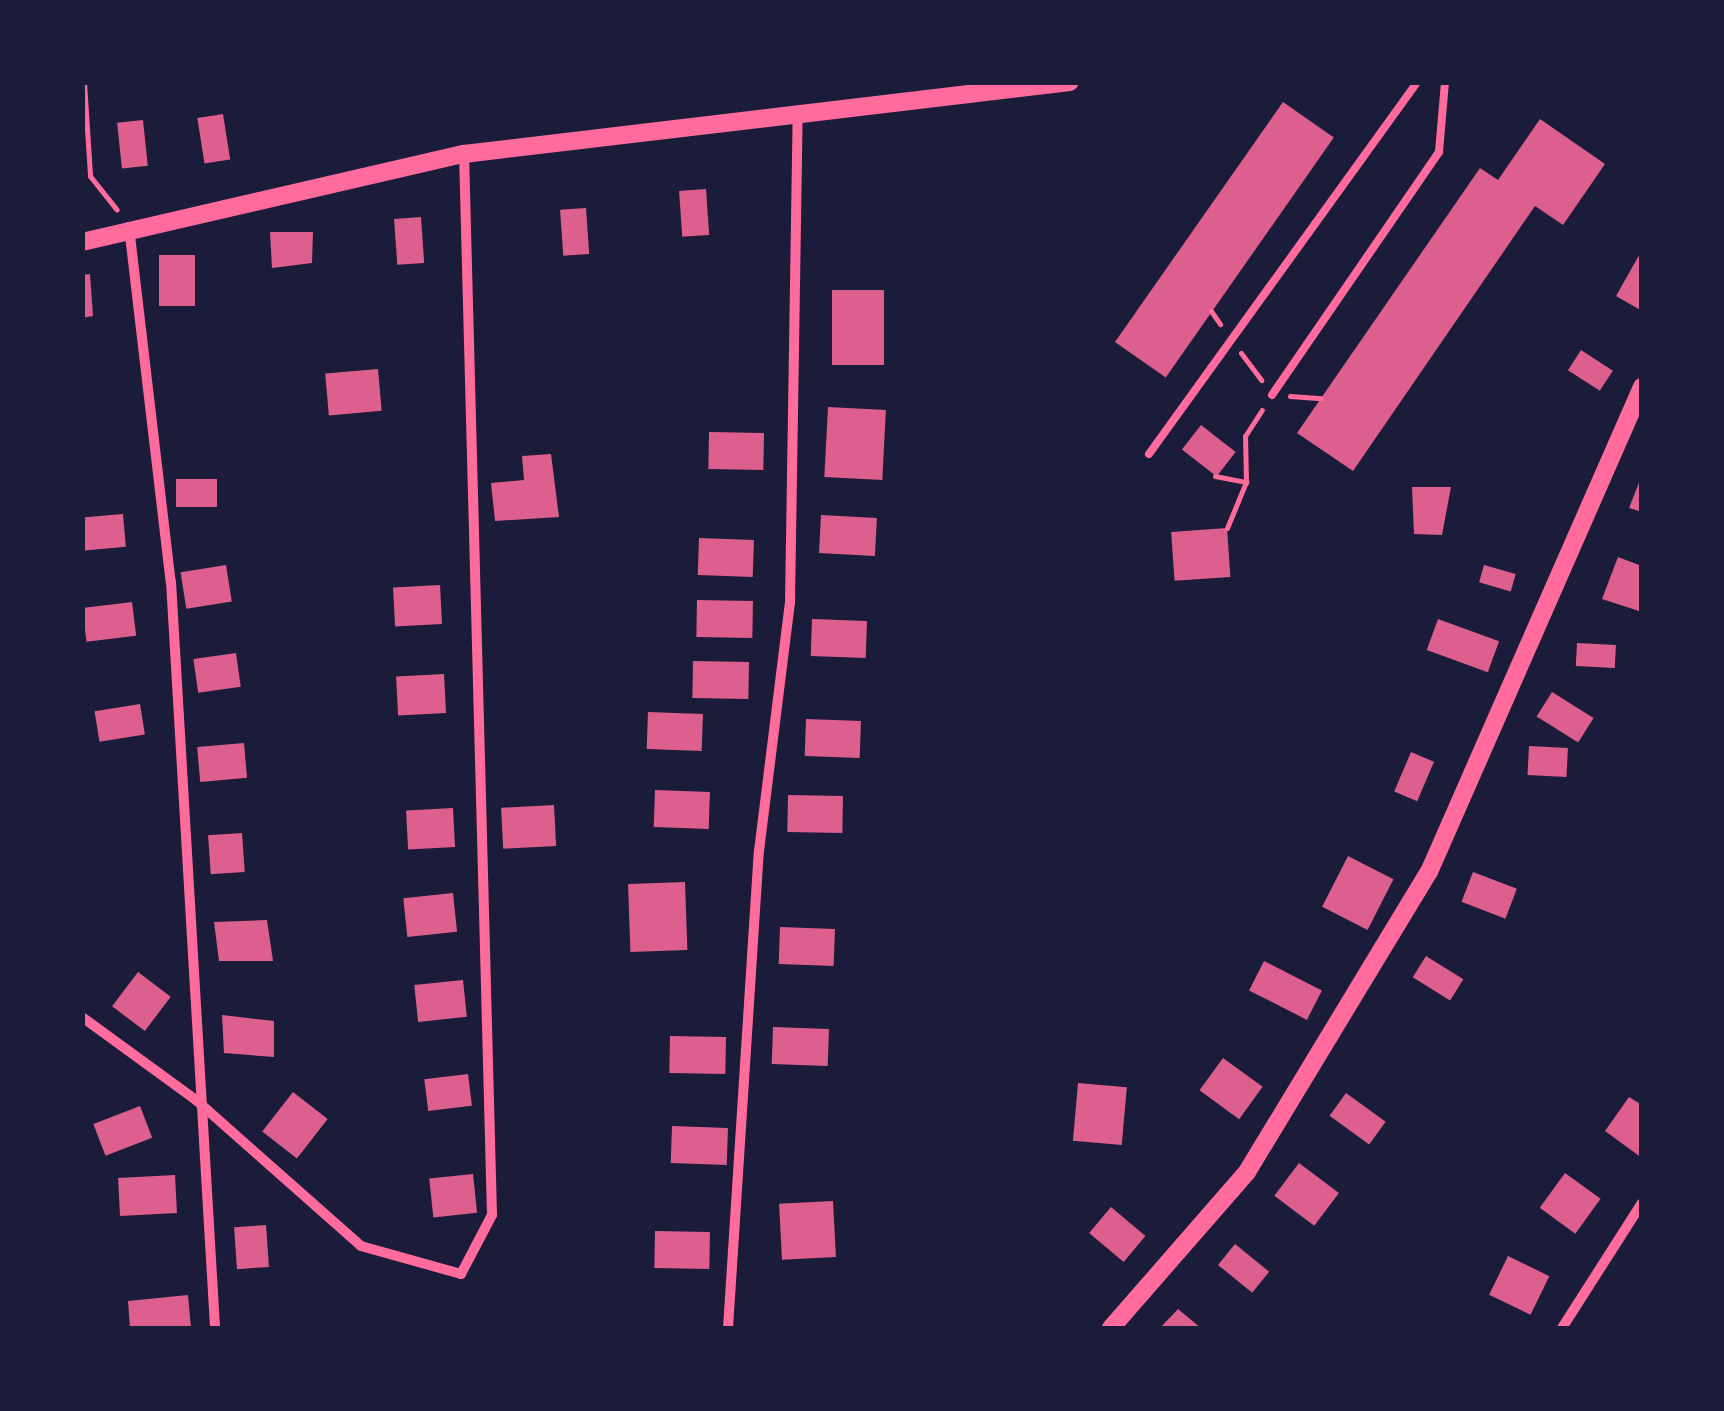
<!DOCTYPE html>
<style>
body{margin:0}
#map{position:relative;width:1724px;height:1411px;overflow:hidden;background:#1b1b3a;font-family:"Nunito Sans",sans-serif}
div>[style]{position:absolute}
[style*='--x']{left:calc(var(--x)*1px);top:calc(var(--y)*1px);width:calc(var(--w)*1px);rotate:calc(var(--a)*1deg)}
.building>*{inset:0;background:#dd5f8e;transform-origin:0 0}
.path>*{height:5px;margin:-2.5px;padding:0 2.5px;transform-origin:2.5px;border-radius:2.5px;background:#ff6b9d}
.service>*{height:8px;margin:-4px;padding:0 4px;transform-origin:4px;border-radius:4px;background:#ff6b9d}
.minor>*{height:10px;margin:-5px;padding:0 5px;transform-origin:5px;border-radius:5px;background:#ff6b9d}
.tertiary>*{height:18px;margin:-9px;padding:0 9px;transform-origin:9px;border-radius:9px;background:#ff6b9d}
span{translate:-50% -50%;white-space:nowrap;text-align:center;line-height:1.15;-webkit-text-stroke:10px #1b1b3a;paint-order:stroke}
.frame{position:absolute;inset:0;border:85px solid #1b1b3a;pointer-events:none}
</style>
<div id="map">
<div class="building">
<i style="left:1283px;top:102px;width:62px;height:293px;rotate:35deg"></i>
<i style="left:223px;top:114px;width:46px;height:26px;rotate:81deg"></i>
<i style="clip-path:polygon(1540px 119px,1605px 164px,1563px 225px,1535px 206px,1353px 471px,1297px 433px,1480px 168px,1498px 180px)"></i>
<i style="left:143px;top:120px;width:46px;height:26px;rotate:84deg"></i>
<i style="left:706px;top:189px;width:46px;height:27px;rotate:86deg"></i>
<i style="left:586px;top:208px;width:46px;height:26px;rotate:86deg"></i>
<i style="left:421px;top:217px;width:46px;height:27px;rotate:86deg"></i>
<i style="clip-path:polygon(270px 232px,313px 232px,312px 263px,272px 268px)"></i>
<i style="clip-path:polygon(1642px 250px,1642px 311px,1616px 296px)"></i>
<i style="left:159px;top:255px;width:36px;height:51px"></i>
<i style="clip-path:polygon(90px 274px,93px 316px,82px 318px,82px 275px)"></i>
<i style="left:832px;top:290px;width:52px;height:75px"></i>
<i style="left:1581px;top:350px;width:38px;height:24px;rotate:33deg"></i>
<i style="left:378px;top:369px;width:42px;height:53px;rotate:85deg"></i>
<i style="left:828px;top:407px;width:58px;height:70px;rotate:3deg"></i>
<i style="left:1201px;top:425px;width:44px;height:31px;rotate:38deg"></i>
<i style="left:709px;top:432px;width:55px;height:37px;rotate:1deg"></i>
<i style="clip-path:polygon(551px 454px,559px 517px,495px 521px,491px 483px,524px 480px,522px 456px)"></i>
<i style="clip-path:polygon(1642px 475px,1642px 512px,1629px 508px)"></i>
<i style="left:176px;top:479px;width:41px;height:28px"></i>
<i style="clip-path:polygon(1412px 487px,1451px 487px,1442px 535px,1414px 534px)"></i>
<i style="left:123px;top:514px;width:33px;height:41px;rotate:85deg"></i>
<i style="left:821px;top:515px;width:56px;height:38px;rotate:3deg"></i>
<i style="left:1227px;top:528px;width:49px;height:56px;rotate:86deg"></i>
<i style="left:699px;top:538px;width:55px;height:37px;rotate:2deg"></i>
<i style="clip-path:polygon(1618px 557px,1642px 566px,1642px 612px,1602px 599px)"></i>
<i style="left:226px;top:565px;width:37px;height:46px;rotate:81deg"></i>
<i style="left:1484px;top:565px;width:33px;height:18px;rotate:16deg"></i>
<i style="left:440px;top:585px;width:39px;height:47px;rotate:87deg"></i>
<i style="left:697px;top:600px;width:56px;height:37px;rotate:1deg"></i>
<i style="left:132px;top:602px;width:34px;height:50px;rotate:83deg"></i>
<i style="left:812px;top:619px;width:55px;height:37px;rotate:2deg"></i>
<i style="left:1438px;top:619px;width:65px;height:33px;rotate:20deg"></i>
<i style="left:1577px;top:643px;width:39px;height:23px;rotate:3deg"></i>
<i style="left:236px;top:653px;width:34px;height:43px;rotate:82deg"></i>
<i style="left:693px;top:661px;width:56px;height:37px;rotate:1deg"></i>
<i style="left:444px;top:674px;width:39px;height:48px;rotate:87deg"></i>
<i style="left:1552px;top:692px;width:49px;height:29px;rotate:32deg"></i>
<i style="left:140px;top:704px;width:31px;height:46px;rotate:81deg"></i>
<i style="left:648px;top:712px;width:55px;height:37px;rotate:2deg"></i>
<i style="left:806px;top:719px;width:55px;height:37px;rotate:2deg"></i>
<i style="left:244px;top:743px;width:35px;height:47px;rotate:85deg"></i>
<i style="left:1529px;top:746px;width:39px;height:29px;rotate:3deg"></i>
<i style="left:1411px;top:752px;width:25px;height:43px;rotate:23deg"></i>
<i style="left:655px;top:790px;width:55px;height:37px;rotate:2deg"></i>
<i style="left:788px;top:795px;width:55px;height:37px;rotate:1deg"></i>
<i style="left:554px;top:805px;width:41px;height:53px;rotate:87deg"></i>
<i style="left:453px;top:808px;width:39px;height:47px;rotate:87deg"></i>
<i style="left:242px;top:833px;width:39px;height:34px;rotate:86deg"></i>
<i style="left:1348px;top:856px;width:51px;height:57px;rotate:27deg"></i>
<i style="left:1473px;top:872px;width:47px;height:32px;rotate:21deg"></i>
<i style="left:685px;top:882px;width:68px;height:57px;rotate:88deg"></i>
<i style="left:453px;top:893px;width:39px;height:50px;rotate:84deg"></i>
<i style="clip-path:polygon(267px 920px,273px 961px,219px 961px,214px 922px)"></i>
<i style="left:780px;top:927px;width:55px;height:37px;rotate:2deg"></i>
<i style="left:1426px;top:956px;width:44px;height:25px;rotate:32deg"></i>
<i style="left:1264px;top:961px;width:65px;height:33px;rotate:27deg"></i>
<i style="left:138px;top:972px;width:41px;height:43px;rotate:37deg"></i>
<i style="left:463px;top:980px;width:37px;height:49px;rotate:84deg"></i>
<i style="clip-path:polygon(222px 1015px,274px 1021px,274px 1057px,224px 1053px)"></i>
<i style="left:773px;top:1027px;width:56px;height:37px;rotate:2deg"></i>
<i style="left:670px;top:1036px;width:56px;height:37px;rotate:1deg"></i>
<i style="left:1223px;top:1058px;width:49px;height:40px;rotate:36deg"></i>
<i style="left:468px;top:1074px;width:32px;height:44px;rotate:83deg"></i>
<i style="left:1078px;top:1083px;width:49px;height:58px;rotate:5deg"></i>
<i style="left:293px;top:1092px;width:44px;height:50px;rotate:38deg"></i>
<i style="left:1346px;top:1093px;width:49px;height:28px;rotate:36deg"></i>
<i style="clip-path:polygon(1629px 1097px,1642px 1105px,1642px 1158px,1605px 1131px)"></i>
<i style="left:140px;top:1106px;width:34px;height:50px;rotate:69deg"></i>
<i style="left:672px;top:1126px;width:56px;height:37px;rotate:2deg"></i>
<i style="left:1299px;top:1163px;width:50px;height:41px;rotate:37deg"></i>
<i style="left:1565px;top:1173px;width:44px;height:43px;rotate:36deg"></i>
<i style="left:473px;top:1174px;width:39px;height:44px;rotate:84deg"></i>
<i style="left:175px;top:1175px;width:38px;height:57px;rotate:87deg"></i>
<i style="left:833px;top:1201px;width:56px;height:54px;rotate:87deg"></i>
<i style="left:1111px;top:1207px;width:45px;height:34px;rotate:40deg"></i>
<i style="left:266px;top:1225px;width:42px;height:32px;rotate:86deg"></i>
<i style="left:655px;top:1231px;width:55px;height:37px;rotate:1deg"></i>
<i style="left:1235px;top:1244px;width:44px;height:27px;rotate:39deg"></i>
<i style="left:1508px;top:1256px;width:46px;height:43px;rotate:26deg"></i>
<i style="clip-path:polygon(188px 1295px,191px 1328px,130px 1328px,128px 1301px)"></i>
<i style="clip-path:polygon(1178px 1309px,1201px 1328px,1160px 1328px)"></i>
</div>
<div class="path">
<i style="--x:84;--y:82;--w:94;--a:86.3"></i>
<i style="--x:90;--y:176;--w:43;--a:51.5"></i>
<i style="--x:1211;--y:311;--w:16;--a:55"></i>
<i style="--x:1241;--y:353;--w:34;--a:53"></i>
<i style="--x:1290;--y:396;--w:31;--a:4"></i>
<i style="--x:1215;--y:476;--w:32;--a:11"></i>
<i style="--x:1227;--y:528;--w:50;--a:-67.6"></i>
<i style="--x:1246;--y:482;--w:46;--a:-91.2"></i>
<i style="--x:1245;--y:436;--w:31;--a:-57"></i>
</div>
<div class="service">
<i style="--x:1272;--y:395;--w:295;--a:-55.5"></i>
<i style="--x:1439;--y:152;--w:70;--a:-85.1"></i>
<i style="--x:1149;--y:454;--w:458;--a:-54.2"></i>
</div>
<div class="minor">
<i style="--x:129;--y:227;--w:357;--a:83.3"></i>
<i style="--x:171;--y:582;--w:747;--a:86.62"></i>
<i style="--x:82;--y:1017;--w:141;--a:36.1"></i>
<i style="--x:196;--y:1100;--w:220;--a:41.5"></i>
<i style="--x:361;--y:1246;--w:104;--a:15.6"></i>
<i style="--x:461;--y:1274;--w:67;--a:-62.3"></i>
<i style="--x:492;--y:1215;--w:1061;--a:-91.51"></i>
<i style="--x:728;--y:1328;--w:478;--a:-86.3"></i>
<i style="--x:759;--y:851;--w:250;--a:-82.9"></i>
<i style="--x:790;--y:603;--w:489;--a:-89.1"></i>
<i style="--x:1562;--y:1328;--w:148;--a:-57.4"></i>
</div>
<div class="tertiary">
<i style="--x:82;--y:242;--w:392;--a:-13"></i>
<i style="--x:464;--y:154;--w:610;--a:-6.78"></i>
<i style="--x:1111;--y:1328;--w:207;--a:-48.9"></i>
<i style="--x:1247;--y:1172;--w:351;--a:-58.8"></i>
<i style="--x:1429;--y:872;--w:530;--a:-66.29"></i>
</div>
<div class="frame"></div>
</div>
